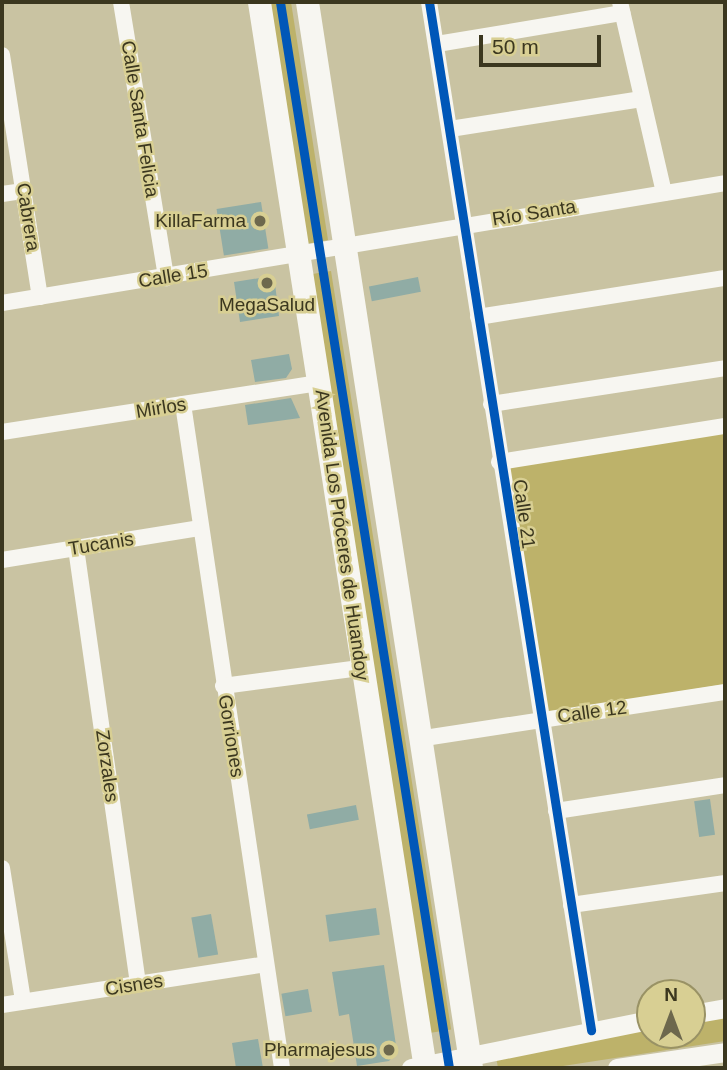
<!DOCTYPE html>
<meta charset="utf-8">
<style>
body{margin:0}
#map{position:relative;width:727px;height:1070px;overflow:hidden;background:#c9c3a2;font-family:Arial,sans-serif}
div>[style]{position:absolute}
[style*='--x']{left:calc(var(--x)*1px);top:calc(var(--y)*1px);width:calc(var(--w)*1px);rotate:calc(var(--a)*1deg)}
.green>*{inset:0;background:#bdb26a;transform-origin:0 0}
.building>*{inset:0;background:#90aca5;transform-origin:0 0}
.minor>*{height:16px;margin:-8px;padding:0 8px;transform-origin:8px;border-radius:8px;background:#f7f6f1}
.tertiary>*{height:19px;margin:-9.5px;padding:0 9.5px;transform-origin:9.5px;border-radius:9.5px;background:#f7f6f1}
.secondary>*{height:23px;margin:-11.5px;padding:0 11.5px;transform-origin:11.5px;border-radius:11.5px;background:#f7f6f1}
.cycleway>*{height:9px;margin:-4.5px;padding:0 4.5px;transform-origin:4.5px;border-radius:4.5px;background:#0057b8}
.dots>*{width:19px;height:19px;translate:-50% -50%;box-sizing:border-box;border:4px solid #d8cf93;border-radius:50%}
span{translate:-50% -50%;white-space:nowrap;text-align:center;line-height:1.15;-webkit-text-stroke:5px #d8cf93;paint-order:stroke}
.street-label{font-size:19px;color:#3b371f}
.poi-label{font-size:19px;color:#3b371f}
.right{translate:-100% -50%;text-align:right}
.frame{position:absolute;inset:0;border:4px solid #3b371f;pointer-events:none}
.north{position:absolute;left:636px;top:979px;width:70px;height:70px;box-sizing:border-box;background:#d8cf93;border:2px solid #999265;border-radius:50%;rotate:0deg;font-size:19px;font-weight:700;line-height:28px;text-align:center;color:#3b371f}
.north::after{content:'';display:block;margin:auto;width:24px;height:32px;background:#6d684d;clip-path:polygon(50% 0,100% 100%,50% 72%,0 100%)}
.scale{position:absolute;left:479px;top:35px;width:122px;height:32px;box-sizing:border-box;border:4px solid #3b371f;border-top:0;padding-left:9px;font-size:21px;line-height:24px;white-space:nowrap;color:#3b371f;-webkit-text-stroke:5px #d8cf93;paint-order:stroke}
</style>
<div id="map">
<div class="green">
<i style="clip-path:polygon(264px 2px,291px 2px,328px 240px,306px 244px)"></i>
<i style="left:331px;top:271px;width:768px;height:25px;rotate:81deg"></i>
<i style="clip-path:polygon(725px 429px,725px 684px,544px 714px,506px 465px)"></i>
<i style="clip-path:polygon(725px 1015px,725px 1041px,550px 1068px,498px 1068px,495px 1051px,650px 1027px,650px 1035px,692px 1035px,692px 1020px)"></i>
</div>
<div class="building">
<i style="left:261px;top:202px;width:47px;height:45px;rotate:81deg"></i>
<i style="clip-path:polygon(266px 277px,275px 284px,279px 316px,240px 322px,234px 282px)"></i>
<i style="left:418px;top:277px;width:15px;height:50px;rotate:79deg"></i>
<i style="clip-path:polygon(289px 354px,292px 369px,286px 378px,255px 382px,251px 360px)"></i>
<i style="clip-path:polygon(291px 398px,300px 418px,248px 425px,245px 405px)"></i>
<i style="left:710px;top:799px;width:36px;height:16px;rotate:82deg"></i>
<i style="left:356px;top:805px;width:15px;height:50px;rotate:79deg"></i>
<i style="left:376px;top:908px;width:27px;height:51px;rotate:82deg"></i>
<i style="left:211px;top:914px;width:41px;height:20px;rotate:80deg"></i>
<i style="clip-path:polygon(384px 965px,397px 1052px,389px 1061px,357px 1066px,349px 1014px,339px 1016px,332px 972px)"></i>
<i style="left:308px;top:989px;width:23px;height:27px;rotate:80deg"></i>
<i style="clip-path:polygon(258px 1039px,263px 1068px,236px 1068px,232px 1043px)"></i>
</div>
<div class="minor">
<i style="--x:121;--y:2;--w:280;--a:80.7"></i>
<i style="--x:429;--y:2;--w:1041;--a:81.04"></i>
<i style="--x:620;--y:2;--w:196;--a:77"></i>
<i style="--x:437;--y:44;--w:188;--a:-9.5"></i>
<i style="--x:2;--y:55;--w:245;--a:81.1"></i>
<i style="--x:450;--y:129;--w:194;--a:-8.9"></i>
<i style="--x:2;--y:194;--w:22;--a:-8"></i>
<i style="--x:2;--y:303;--w:733;--a:-9.42"></i>
<i style="--x:478;--y:317;--w:250;--a:-9"></i>
<i style="--x:183;--y:404;--w:671;--a:81.52"></i>
<i style="--x:491;--y:404;--w:237;--a:-8.7"></i>
<i style="--x:2;--y:432;--w:322;--a:-8.8"></i>
<i style="--x:499;--y:462;--w:229;--a:-9.1"></i>
<i style="--x:76;--y:548;--w:440;--a:81.9"></i>
<i style="--x:2;--y:560;--w:201;--a:-9.2"></i>
<i style="--x:223;--y:686;--w:138;--a:-7.5"></i>
<i style="--x:418;--y:739;--w:311;--a:-8.7"></i>
<i style="--x:556;--y:811;--w:171;--a:-8.7"></i>
<i style="--x:2;--y:868;--w:135;--a:81"></i>
<i style="--x:571;--y:905;--w:156;--a:-8.1"></i>
<i style="--x:2;--y:1005;--w:267;--a:-8.8"></i>
</div>
<div class="tertiary">
<i style="--x:692;--y:1014;--w:34;--a:-10"></i>
<i style="--x:411;--y:1068;--w:244;--a:-11.4"></i>
<i style="--x:617;--y:1068;--w:109;--a:-8.4"></i>
</div>
<div class="secondary">
<i style="--x:259;--y:2;--w:1079;--a:81.15"></i>
<i style="--x:307;--y:2;--w:1079;--a:81.25"></i>
</div>
<div class="cycleway">
<i style="--x:280;--y:2;--w:1079;--a:80.99"></i>
<i style="--x:429;--y:2;--w:1041;--a:81.04"></i>
</div>
<div class="dots">
<i style="left:260px;top:221px;background:#6d684d"></i>
<i style="left:267px;top:283px;background:#6d684d"></i>
<i style="left:389px;top:1050px;background:#6d684d"></i>
</div>
<div class="street-label">
<span style="left:140px;top:119px;rotate:81deg">Calle Santa Felicia</span>
<span style="left:534px;top:213px;rotate:-9deg">Río Santa</span>
<span style="left:28px;top:217px;rotate:81deg">Cabrera</span>
<span style="left:173px;top:276px;rotate:-9deg">Calle 15</span>
<span style="left:161px;top:408px;rotate:-9deg">Mirlos</span>
<span style="left:524px;top:514px;rotate:82deg">Calle 21</span>
<span style="left:342px;top:535px;rotate:82deg">Avenida Los Próceres de Huandoy</span>
<span style="left:101px;top:544px;rotate:-9deg">Tucanis</span>
<span style="left:592px;top:712px;rotate:-8deg">Calle 12</span>
<span style="left:231px;top:736px;rotate:81deg">Gorriones</span>
<span style="left:107px;top:766px;rotate:82deg">Zorzales</span>
<span style="left:134px;top:985px;rotate:-9deg">Cisnes</span>
</div>
<div class="poi-label">
<span class="right" style="left:246px;top:221px">KillaFarma</span>
<span style="left:267px;top:305px">MegaSalud</span>
<span class="right" style="left:375px;top:1050px">Pharmajesus</span>
</div>
<div class="frame"></div>
<div class="north">N</div>
<div class="scale">50 m</div>
</div>
